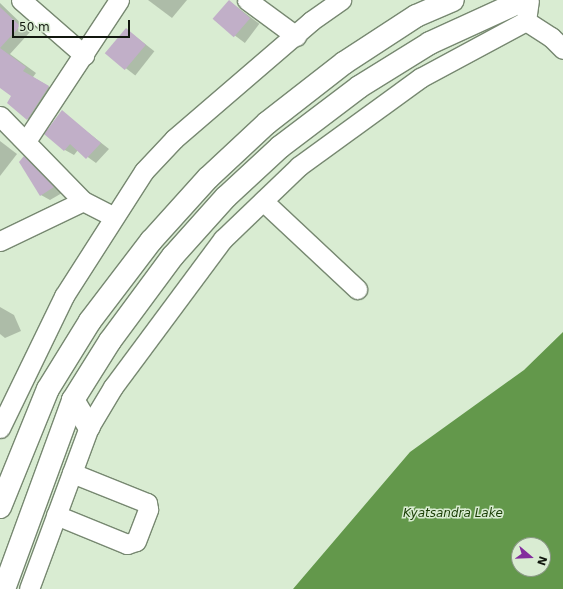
<!DOCTYPE html>
<style>
body{margin:0}
#map{position:relative;width:563px;height:589px;overflow:hidden;background:#d9ecd2;font-family:"DejaVu Sans",sans-serif}
div>[style]{position:absolute}
[style*='--x']{left:calc(var(--x)*1px);top:calc(var(--y)*1px);width:calc(var(--w)*1px);rotate:calc(var(--a)*1deg)}
.water>*{inset:0;background:#63984b}
.shadow>*{inset:0;background:#0003;transform-origin:0 0}
.building>*{inset:0;background:#c1afc8;transform-origin:0 0}
.roads{filter:drop-shadow(1px 0 #778871) drop-shadow(-1px 0 #778871) drop-shadow(0 1px #778871) drop-shadow(0 -1px #778871)}
.minor>*{height:19px;margin:-9.5px;padding:0 9.5px;transform-origin:9.5px;border-radius:9.5px;background:#fff}
.highway>*{height:22px;margin:-11px;padding:0 11px;transform-origin:11px;border-radius:11px;background:#fff}
span{translate:-50% -50%;white-space:nowrap;text-align:center;line-height:1.15;-webkit-text-stroke:3px #d9ecd2;paint-order:stroke}
.water-label{font-size:12px;color:#193d04;font-style:italic}
.north{position:absolute;left:511px;top:537px;width:40px;height:40px;box-sizing:border-box;background:#d9ecd2;border:1px solid #899784;border-radius:50%;rotate:109deg;font-size:11px;font-weight:700;line-height:16px;text-align:center;color:#11170e}
.north::after{content:'';display:block;margin:auto;width:14px;height:18px;background:#832e9d;clip-path:polygon(50% 0,100% 100%,50% 72%,0 100%)}
.scale{position:absolute;left:12px;top:20px;width:118px;height:18px;box-sizing:border-box;border:2px solid #11170e;border-top:0;padding-left:5px;font-size:12px;line-height:14px;white-space:nowrap;color:#11170e;-webkit-text-stroke:3px #d9ecd2;paint-order:stroke}
</style>
<div id="map">
<div class="water">
<i style="clip-path:polygon(evenodd,563px 332px,563px 589px,293px 589px,410px 452px,524px 370px,563px 332px,519px 545px,543px 545px,543px 569px,519px 569px,519px 545px)"></i>
</div>
<div class="shadow">
<i style="clip-path:polygon(148px 0,187px 0,172px 18px)"></i>
<i style="left:229px;top:1px;width:38px;height:24px;rotate:37deg"></i>
<i style="clip-path:polygon(0 3px,30px 32px,10px 54px,36px 73px,33px 77px,58px 92px,37px 125px,27px 119px,12px 96px,0 87px)"></i>
<i style="left:126px;top:29px;width:36px;height:31px;rotate:38deg"></i>
<i style="clip-path:polygon(62px 112px,109px 149px,96px 163px,78px 150px,74px 155px,65px 150px)"></i>
<i style="clip-path:polygon(0 141px,17px 154px,0 176px)"></i>
<i style="clip-path:polygon(24px 158px,33px 163px,62px 193px,50px 200px,41px 195px)"></i>
<i style="clip-path:polygon(0 307px,14px 315px,21px 331px,5px 338px,0 334px)"></i>
</div>
<div class="building">
<i style="left:229px;top:0;width:28px;height:25px;rotate:41deg"></i>
<i style="clip-path:polygon(0 7px,20px 26px,0 48px,26px 67px,23px 71px,49px 86px,27px 120px,7px 103px,11px 96px,0 88px)"></i>
<i style="left:126px;top:28px;width:26px;height:33px;rotate:40deg"></i>
<i style="clip-path:polygon(62px 110px,101px 143px,86px 159px,70px 144px,64px 151px,44px 134px)"></i>
<i style="clip-path:polygon(24px 156px,54px 187px,40px 196px,19px 162px)"></i>
</div>
<div class="roads">
<div class="minor">
<i style="--x:21;--y:0;--w:84;--a:41.1"></i>
<i style="--x:247;--y:0;--w:61;--a:36.3"></i>
<i style="--x:526;--y:21;--w:30;--a:33"></i>
<i style="--x:551;--y:37;--w:17;--a:45"></i>
<i style="--x:0;--y:116;--w:119;--a:45.7"></i>
<i style="--x:26;--y:141;--w:169;--a:-56.6"></i>
<i style="--x:263;--y:201;--w:129;--a:43.1"></i>
<i style="--x:0;--y:241;--w:92;--a:-25.7"></i>
<i style="--x:83;--y:201;--w:34;--a:27"></i>
<i style="--x:0;--y:428;--w:147;--a:-64.1"></i>
<i style="--x:64;--y:296;--w:148;--a:-57.4"></i>
<i style="--x:144;--y:171;--w:44;--a:-46.8"></i>
<i style="--x:174;--y:139;--w:181;--a:-40.7"></i>
<i style="--x:311;--y:21;--w:37;--a:-35"></i>
<i style="--x:56;--y:515;--w:77;--a:22.2"></i>
<i style="--x:127;--y:544;--w:9;--a:-18"></i>
<i style="--x:136;--y:541;--w:34;--a:-69"></i>
<i style="--x:148;--y:509;--w:6;--a:-99"></i>
<i style="--x:147;--y:503;--w:81;--a:-158.2"></i>
<i style="--x:29;--y:589;--w:173;--a:-69.7"></i>
<i style="--x:89;--y:427;--w:47;--a:-59"></i>
<i style="--x:113;--y:387;--w:184;--a:-53.4"></i>
<i style="--x:223;--y:239;--w:105;--a:-43.8"></i>
<i style="--x:299;--y:166;--w:150;--a:-36"></i>
<i style="--x:420;--y:78;--w:120;--a:-28.3"></i>
<i style="--x:526;--y:21;--w:21;--a:-82"></i>
</div>
<div class="highway">
<i style="--x:73;--y:400;--w:31;--a:59"></i>
<i style="--x:0;--y:507;--w:127;--a:-67.9"></i>
<i style="--x:48;--y:389;--w:80;--a:-58.3"></i>
<i style="--x:90;--y:321;--w:101;--a:-52.7"></i>
<i style="--x:151;--y:241;--w:85;--a:-47.9"></i>
<i style="--x:208;--y:178;--w:81;--a:-43"></i>
<i style="--x:267;--y:123;--w:98;--a:-37.9"></i>
<i style="--x:344;--y:63;--w:86;--a:-33.1"></i>
<i style="--x:416;--y:16;--w:40;--a:-23.4"></i>
<i style="--x:4;--y:589;--w:201;--a:-69.9"></i>
<i style="--x:73;--y:400;--w:70;--a:-57.9"></i>
<i style="--x:110;--y:341;--w:106;--a:-53.5"></i>
<i style="--x:173;--y:256;--w:79;--a:-48.1"></i>
<i style="--x:226;--y:197;--w:74;--a:-42.8"></i>
<i style="--x:280;--y:147;--w:99;--a:-37.2"></i>
<i style="--x:359;--y:87;--w:84;--a:-31.8"></i>
<i style="--x:430;--y:43;--w:103;--a:-24.6"></i>
</div>
</div>
<div class="water-label">
<span style="left:453px;top:514px">Kyatsandra Lake</span>
</div>
<div class="north">N</div>
<div class="scale">50 m</div>
</div>
